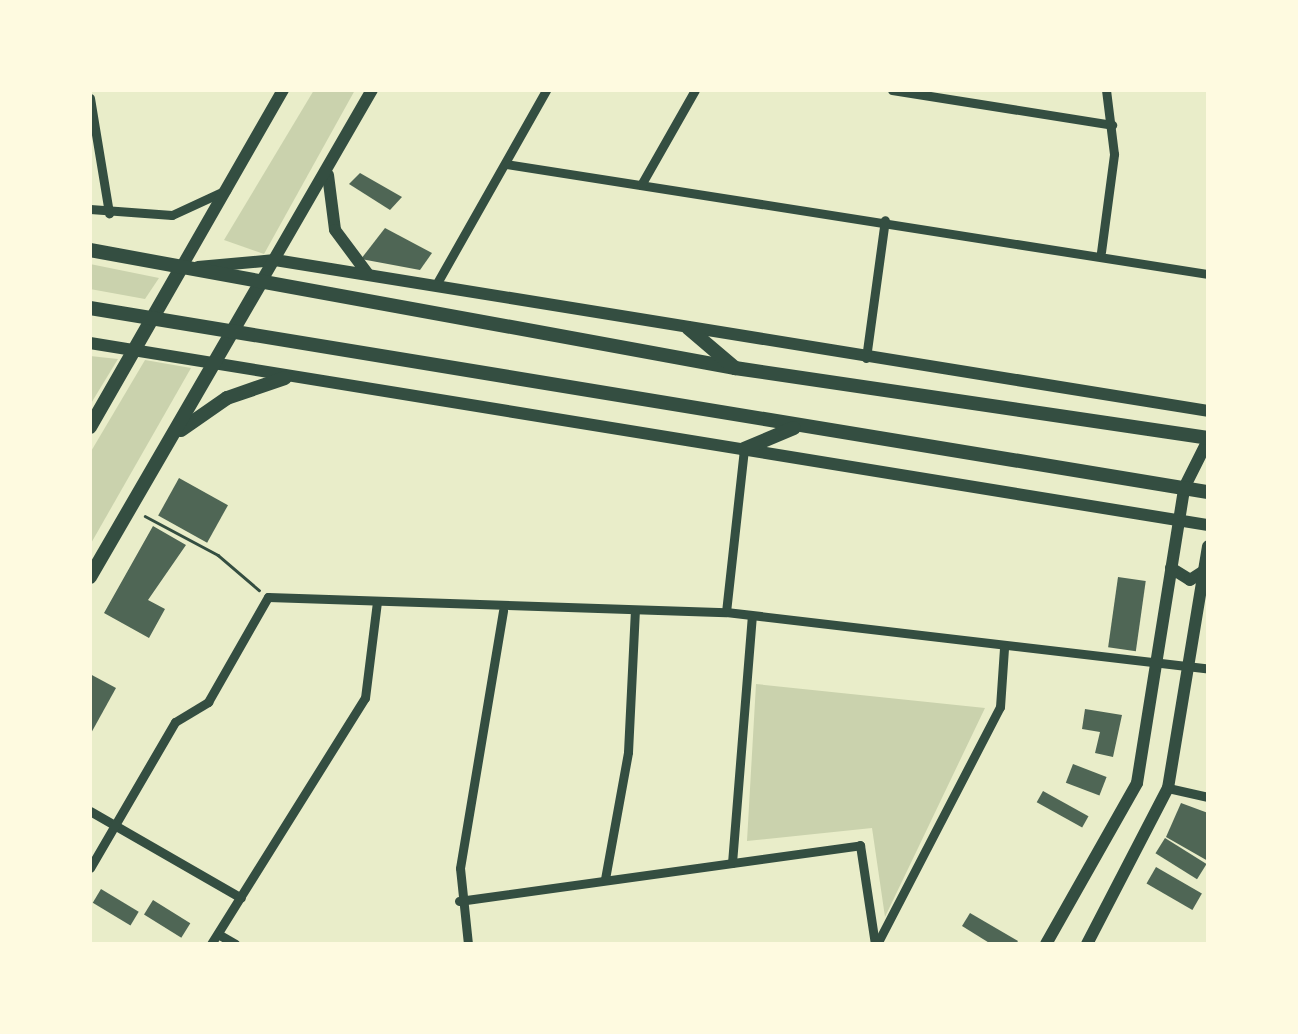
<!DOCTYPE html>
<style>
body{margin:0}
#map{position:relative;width:1298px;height:1034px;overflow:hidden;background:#e9edc9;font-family:Rubik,sans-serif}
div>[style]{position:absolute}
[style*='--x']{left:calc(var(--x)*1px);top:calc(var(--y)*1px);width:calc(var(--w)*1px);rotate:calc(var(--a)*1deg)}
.green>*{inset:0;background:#cad2ad}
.building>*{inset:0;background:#4f6655;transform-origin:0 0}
.path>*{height:2.5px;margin:-1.25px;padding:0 1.25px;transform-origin:1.25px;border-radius:1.25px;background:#344e41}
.minor>*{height:9px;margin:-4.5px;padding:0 4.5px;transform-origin:4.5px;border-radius:4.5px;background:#344e41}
.secondary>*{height:12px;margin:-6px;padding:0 6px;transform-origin:6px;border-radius:6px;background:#344e41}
.primary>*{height:14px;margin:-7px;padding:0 7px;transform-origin:7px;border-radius:7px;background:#344e41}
.trunk>*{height:14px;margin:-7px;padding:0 7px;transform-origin:7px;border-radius:7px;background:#344e41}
span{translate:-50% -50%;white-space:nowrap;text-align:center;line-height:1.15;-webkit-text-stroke:8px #fefae0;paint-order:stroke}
.frame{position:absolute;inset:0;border:92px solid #fefae0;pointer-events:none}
</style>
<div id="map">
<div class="green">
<i style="clip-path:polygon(314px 90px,355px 90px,264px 254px,224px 240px)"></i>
<i style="clip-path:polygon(90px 264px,159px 278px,145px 299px,90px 289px)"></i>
<i style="clip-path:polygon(90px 356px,118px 359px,90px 405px)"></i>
<i style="clip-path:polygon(145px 360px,191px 368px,90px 545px,90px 453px)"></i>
<i style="clip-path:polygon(756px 684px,985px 708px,885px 917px,872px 828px,747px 841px)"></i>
</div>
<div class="building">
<i style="clip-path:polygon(360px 173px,402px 197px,390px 210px,349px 184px)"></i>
<i style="clip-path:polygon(385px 228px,432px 253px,420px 270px,361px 259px)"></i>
<i style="left:179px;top:478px;width:56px;height:43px;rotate:29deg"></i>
<i style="clip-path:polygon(153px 526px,186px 545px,148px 600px,165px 609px,149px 638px,104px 613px)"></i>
<i style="left:1118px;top:577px;width:28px;height:71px;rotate:8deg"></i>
<i style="clip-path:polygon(90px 674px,116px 688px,90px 735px)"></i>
<i style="clip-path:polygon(1085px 709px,1122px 715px,1113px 757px,1095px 753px,1100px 732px,1082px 729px)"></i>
<i style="left:1073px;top:764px;width:36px;height:20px;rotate:21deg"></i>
<i style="left:1043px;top:791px;width:52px;height:13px;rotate:29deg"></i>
<i style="clip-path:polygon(1181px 803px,1208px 813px,1208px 861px,1166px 837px)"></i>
<i style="left:1165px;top:838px;width:49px;height:18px;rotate:32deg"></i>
<i style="left:1156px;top:867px;width:53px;height:19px;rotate:30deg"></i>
<i style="left:101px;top:889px;width:44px;height:16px;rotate:31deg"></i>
<i style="left:153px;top:900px;width:44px;height:17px;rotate:32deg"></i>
<i style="clip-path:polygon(970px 913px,1018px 941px,1016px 944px,991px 944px,962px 926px)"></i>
</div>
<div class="path">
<i style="--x:145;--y:516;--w:83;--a:28.1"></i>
<i style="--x:218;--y:555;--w:54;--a:40.5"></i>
</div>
<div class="minor">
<i style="--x:892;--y:90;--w:223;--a:9"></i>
<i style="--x:90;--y:98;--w:117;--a:80.6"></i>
<i style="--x:506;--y:164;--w:711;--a:8.91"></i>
<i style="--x:641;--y:185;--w:109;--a:-60.4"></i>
<i style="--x:90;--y:209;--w:82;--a:4.2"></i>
<i style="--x:172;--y:215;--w:60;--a:-24.8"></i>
<i style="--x:1101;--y:252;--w:99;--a:-82.4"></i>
<i style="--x:1114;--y:154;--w:64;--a:-97.1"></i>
<i style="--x:437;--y:283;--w:222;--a:-60.5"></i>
<i style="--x:866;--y:358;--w:139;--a:-82.2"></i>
<i style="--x:726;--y:612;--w:164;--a:-83.7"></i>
<i style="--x:1168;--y:788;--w:41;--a:12.7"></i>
<i style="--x:90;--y:811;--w:174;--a:29.9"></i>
<i style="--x:732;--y:863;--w:248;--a:-85.4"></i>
<i style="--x:90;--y:868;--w:169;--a:-59.8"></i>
<i style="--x:175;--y:722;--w:39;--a:-31"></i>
<i style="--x:208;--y:702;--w:121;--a:-60.3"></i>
<i style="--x:268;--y:597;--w:458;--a:1.9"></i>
<i style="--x:726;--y:612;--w:485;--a:6.7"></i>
<i style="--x:605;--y:879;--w:129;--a:-79.7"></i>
<i style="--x:628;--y:752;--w:141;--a:-87.2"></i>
<i style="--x:459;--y:901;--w:405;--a:-7.9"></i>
<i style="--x:860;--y:845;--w:100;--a:81.4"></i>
<i style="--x:218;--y:934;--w:20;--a:30"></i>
<i style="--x:211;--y:944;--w:290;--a:-58"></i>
<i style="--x:365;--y:698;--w:97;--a:-82.9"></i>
<i style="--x:468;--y:944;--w:76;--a:-96"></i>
<i style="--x:460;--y:868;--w:261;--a:-80.5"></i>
<i style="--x:877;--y:944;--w:267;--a:-62.6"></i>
<i style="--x:1000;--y:707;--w:59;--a:-86.1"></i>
</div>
<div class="secondary">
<i style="--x:328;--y:175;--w:55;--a:82.7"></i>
<i style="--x:335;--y:230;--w:54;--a:53.3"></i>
<i style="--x:198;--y:267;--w:77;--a:-5.2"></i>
<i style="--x:275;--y:260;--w:945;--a:9.19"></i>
<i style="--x:181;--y:268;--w:205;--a:-60.2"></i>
<i style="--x:261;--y:282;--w:222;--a:-60"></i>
<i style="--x:90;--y:343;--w:1133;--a:9.25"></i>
<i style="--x:1171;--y:568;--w:22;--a:32"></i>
<i style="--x:1190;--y:580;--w:17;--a:-33"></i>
<i style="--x:1046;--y:944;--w:185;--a:-60.5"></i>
<i style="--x:1137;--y:783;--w:299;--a:-80.9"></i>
<i style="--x:1184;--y:488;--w:54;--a:-63.4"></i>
<i style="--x:1087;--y:944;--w:176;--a:-62.6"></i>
<i style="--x:1168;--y:788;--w:245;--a:-80.6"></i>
</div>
<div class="primary">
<i style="--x:90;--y:427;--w:183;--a:-60.2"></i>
<i style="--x:181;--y:430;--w:56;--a:-34.8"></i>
<i style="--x:227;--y:398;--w:61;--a:-19"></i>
<i style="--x:90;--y:577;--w:341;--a:-59.9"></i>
</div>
<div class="trunk">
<i style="--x:90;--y:250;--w:656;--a:10.37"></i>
<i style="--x:735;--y:368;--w:478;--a:8.4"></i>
<i style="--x:90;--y:308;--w:1133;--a:9.35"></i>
<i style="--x:688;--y:328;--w:62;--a:40.4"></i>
<i style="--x:744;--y:449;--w:54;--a:-22.8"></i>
</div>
<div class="frame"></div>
</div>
